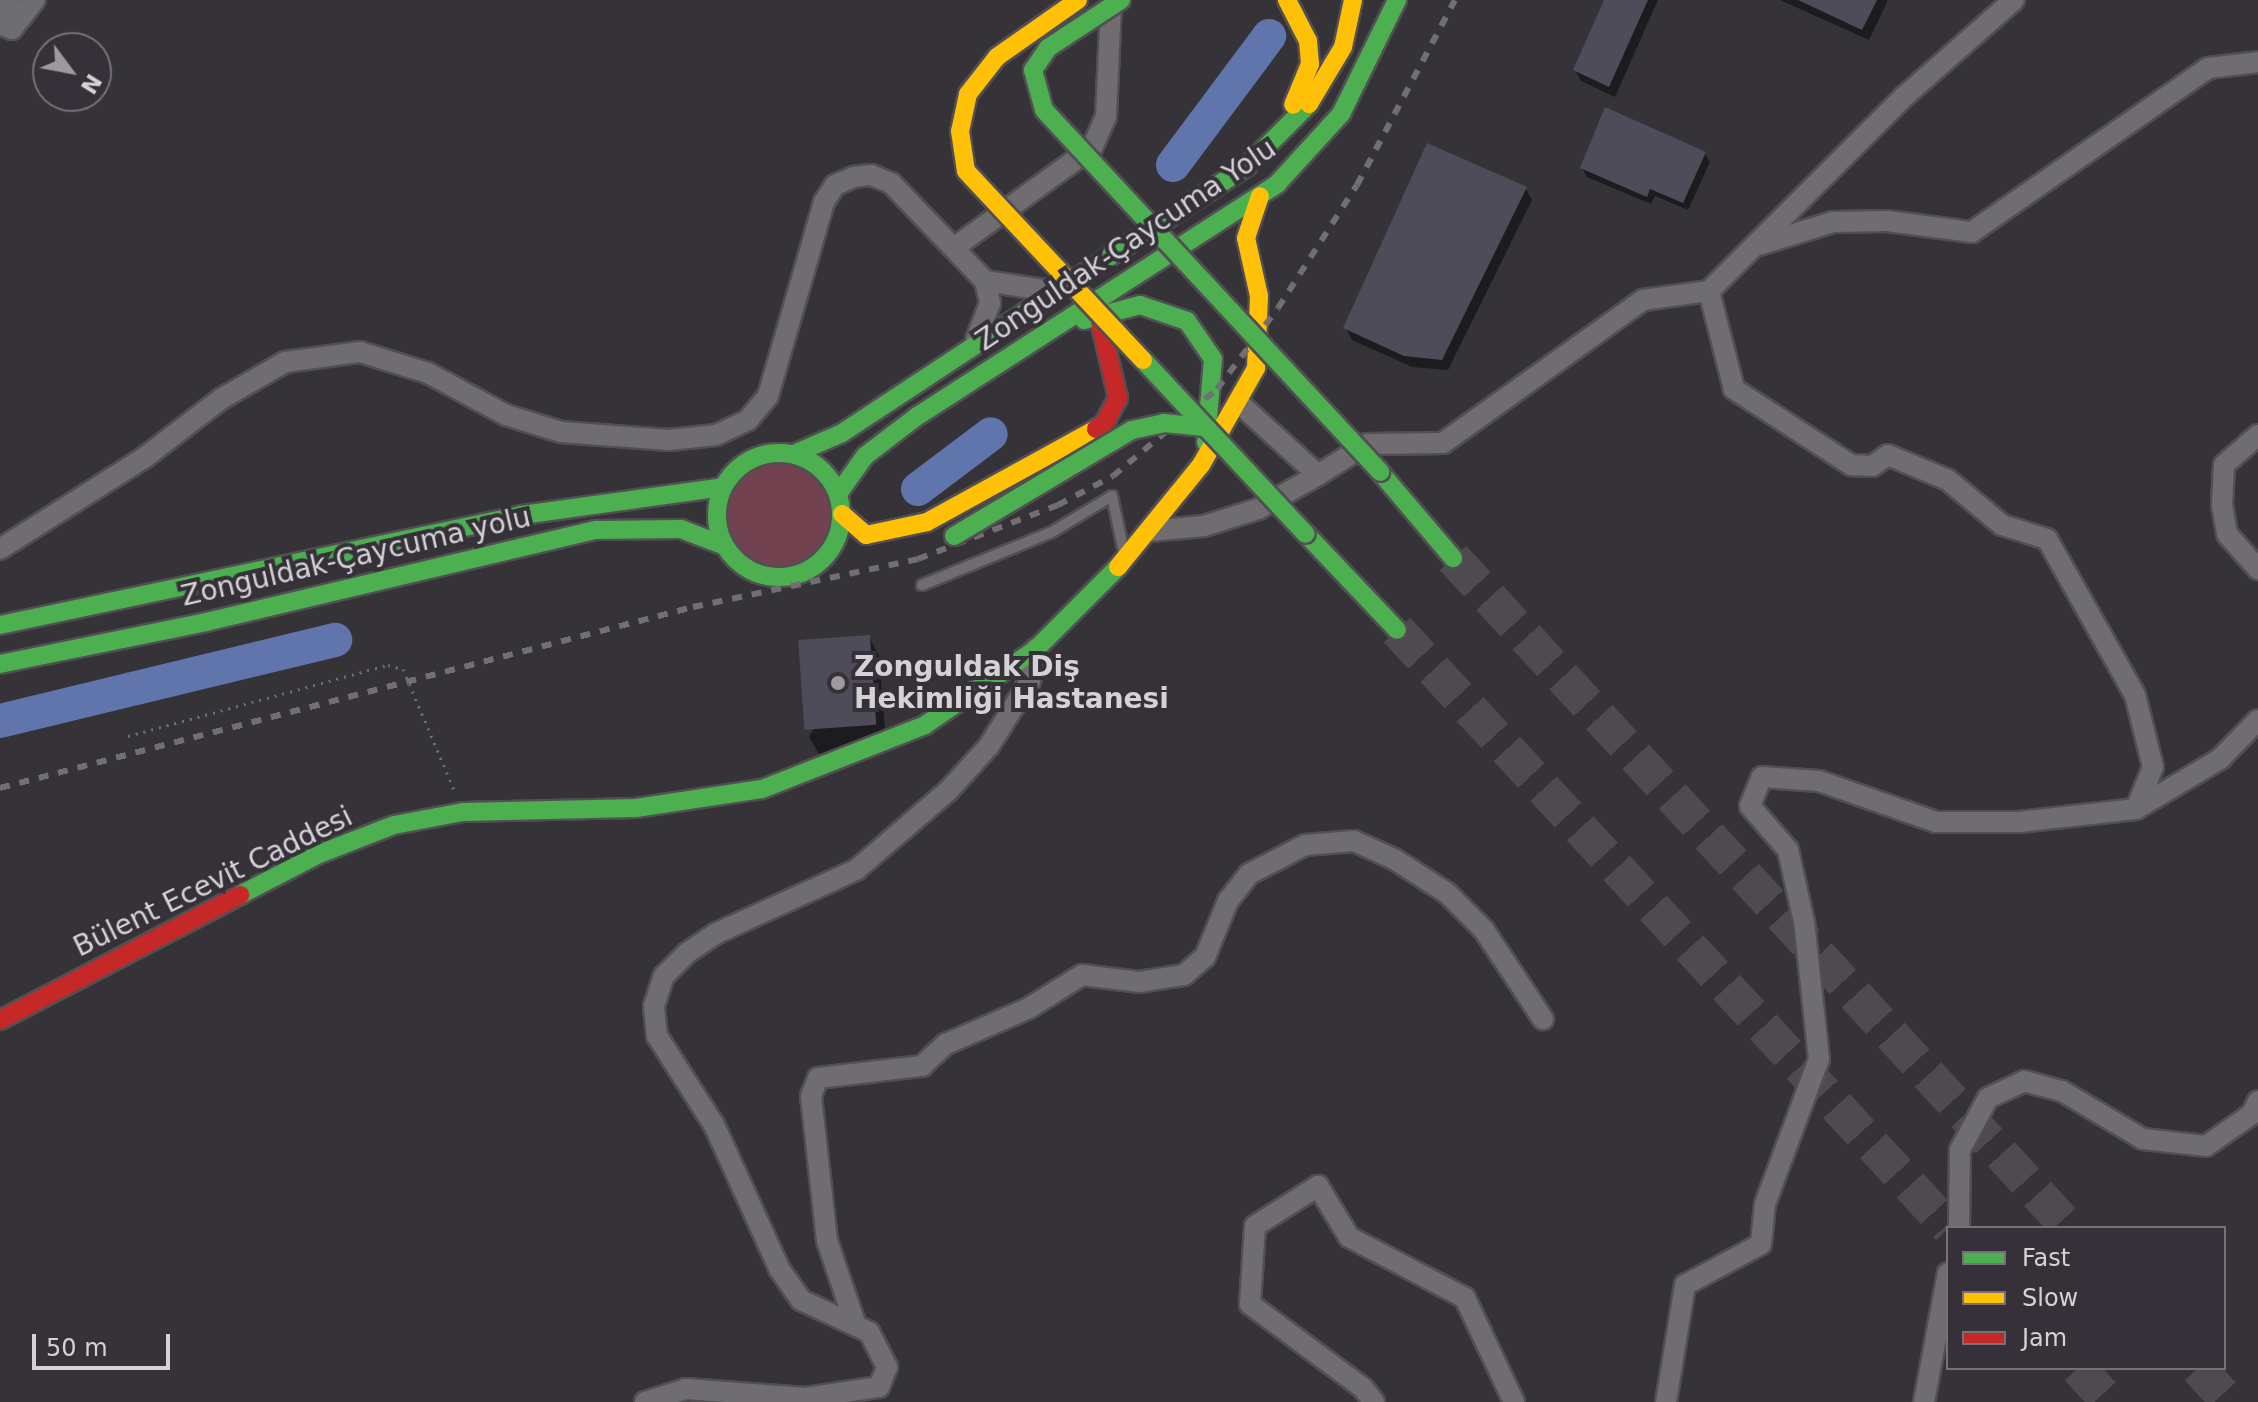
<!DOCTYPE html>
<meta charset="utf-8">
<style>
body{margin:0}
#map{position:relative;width:2258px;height:1402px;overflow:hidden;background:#353337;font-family:"DejaVu Sans",sans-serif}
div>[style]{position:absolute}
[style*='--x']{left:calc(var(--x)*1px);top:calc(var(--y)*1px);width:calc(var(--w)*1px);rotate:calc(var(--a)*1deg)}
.green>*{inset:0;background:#734251}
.round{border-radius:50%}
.shadow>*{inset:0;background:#0007}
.river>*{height:34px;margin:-17px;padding:0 17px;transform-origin:17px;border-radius:17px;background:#5f75ac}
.building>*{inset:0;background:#4f4c59;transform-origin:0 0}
.highway-tunnel>*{height:36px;margin-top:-18px;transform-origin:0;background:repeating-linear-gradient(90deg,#4d4b4f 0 36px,transparent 0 54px)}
.path>*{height:3px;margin-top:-1.5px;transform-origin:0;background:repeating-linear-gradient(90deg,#6f6e70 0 2px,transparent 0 8px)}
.roads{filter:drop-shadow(2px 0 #524f53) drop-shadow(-2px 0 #524f53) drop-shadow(0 2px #524f53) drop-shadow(0 -2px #524f53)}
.lane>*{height:10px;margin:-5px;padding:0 5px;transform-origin:5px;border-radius:5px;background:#6f6d70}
.street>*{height:20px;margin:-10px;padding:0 10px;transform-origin:10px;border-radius:10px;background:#6f6d70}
.fast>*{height:18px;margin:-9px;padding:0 9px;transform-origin:9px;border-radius:9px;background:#4caf50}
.fast>.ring{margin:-9px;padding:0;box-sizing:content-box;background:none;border:18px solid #4caf50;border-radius:50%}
.slow>*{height:18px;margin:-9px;padding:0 9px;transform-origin:9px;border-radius:9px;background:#ffc107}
.jam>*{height:18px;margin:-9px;padding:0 9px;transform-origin:9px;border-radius:9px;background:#c62828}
.rail>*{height:6px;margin-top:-3px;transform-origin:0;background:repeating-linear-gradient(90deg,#716f72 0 10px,transparent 0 20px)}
.bridges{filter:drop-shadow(2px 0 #524f53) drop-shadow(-2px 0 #524f53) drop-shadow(0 2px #524f53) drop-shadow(0 -2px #524f53)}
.fast-bridge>*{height:18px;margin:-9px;padding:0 9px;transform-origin:9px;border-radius:9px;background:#4caf50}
.slow-bridge>*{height:18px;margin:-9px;padding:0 9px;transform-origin:9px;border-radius:9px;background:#ffc107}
.dots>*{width:22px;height:22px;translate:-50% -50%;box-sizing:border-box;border:4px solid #363139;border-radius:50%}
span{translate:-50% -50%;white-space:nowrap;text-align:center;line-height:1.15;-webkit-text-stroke:8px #363139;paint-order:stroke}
.street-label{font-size:28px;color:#d5d2d7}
.poi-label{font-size:28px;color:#d5d2d7;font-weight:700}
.left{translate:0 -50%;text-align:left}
.legend{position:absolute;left:1946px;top:1226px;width:280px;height:144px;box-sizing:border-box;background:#363139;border:2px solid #767178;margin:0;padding:10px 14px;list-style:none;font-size:24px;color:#d5d2d7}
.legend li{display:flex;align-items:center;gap:16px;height:40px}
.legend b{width:40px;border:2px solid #767178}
.north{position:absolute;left:32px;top:32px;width:80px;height:80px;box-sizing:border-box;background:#363139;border:2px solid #767178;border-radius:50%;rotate:122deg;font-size:22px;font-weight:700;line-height:32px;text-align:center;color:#d5d2d7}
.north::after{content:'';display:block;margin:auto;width:28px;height:36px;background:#9d9a9f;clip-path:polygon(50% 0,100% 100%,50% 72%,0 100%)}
.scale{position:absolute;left:32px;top:1334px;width:138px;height:36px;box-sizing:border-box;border:4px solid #d5d2d7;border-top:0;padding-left:10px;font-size:24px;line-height:28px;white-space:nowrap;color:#d5d2d7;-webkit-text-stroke:6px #363139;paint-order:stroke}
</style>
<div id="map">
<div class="green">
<i class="round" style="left:721px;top:457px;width:116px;height:116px"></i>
</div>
<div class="shadow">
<i style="clip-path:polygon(1607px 0,1658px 0,1615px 97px,1581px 81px,1575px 70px)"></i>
<i style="clip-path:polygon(1780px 0,1888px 0,1869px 40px)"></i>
<i style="clip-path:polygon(1705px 154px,1710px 162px,1688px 210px,1655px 196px,1651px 204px,1587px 177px,1582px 168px)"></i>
<i style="clip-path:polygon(1526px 189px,1532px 200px,1448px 370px,1412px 367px,1352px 340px,1346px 328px)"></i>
<i style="clip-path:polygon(869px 637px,879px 655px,886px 742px,819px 754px,809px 737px)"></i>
</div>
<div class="river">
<i style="--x:1173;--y:165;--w:161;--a:-53.3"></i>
<i style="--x:918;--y:489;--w:91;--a:-37"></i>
<i style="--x:0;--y:721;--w:345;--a:-13.6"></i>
</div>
<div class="building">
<i style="clip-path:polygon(1604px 0,1648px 0,1609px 87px,1573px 70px)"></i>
<i style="clip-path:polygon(1798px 0,1877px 0,1862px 30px)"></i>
<i style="clip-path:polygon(1605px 107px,1706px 152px,1683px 203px,1650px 189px,1647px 197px,1580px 168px)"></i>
<i style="clip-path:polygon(1427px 143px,1527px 187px,1442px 360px,1404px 356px,1343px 328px)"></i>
<i style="left:870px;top:635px;width:90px;height:72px;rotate:86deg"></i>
</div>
<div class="highway-tunnel">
<i style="--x:1453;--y:558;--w:910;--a:47.4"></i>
<i style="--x:1397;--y:630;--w:814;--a:47.29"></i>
<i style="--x:2078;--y:1368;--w:46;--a:47.6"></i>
<i style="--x:2198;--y:1368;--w:46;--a:47.6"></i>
</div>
<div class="path">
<i style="--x:128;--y:736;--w:270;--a:-15.3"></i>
<i style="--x:388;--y:665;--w:16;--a:15"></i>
<i style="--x:403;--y:669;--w:131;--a:67.1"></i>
</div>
<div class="roads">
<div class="lane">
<i style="--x:922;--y:585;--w:140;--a:-22.2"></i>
<i style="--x:1052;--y:532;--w:70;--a:-31"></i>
<i style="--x:1112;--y:496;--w:58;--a:78.1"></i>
</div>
<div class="street">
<i style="--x:0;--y:17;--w:20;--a:-57"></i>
<i style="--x:0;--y:24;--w:13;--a:23"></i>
<i style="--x:12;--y:29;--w:37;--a:-52"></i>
<i style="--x:1759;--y:245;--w:77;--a:-17.3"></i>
<i style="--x:1833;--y:222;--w:54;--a:-1.1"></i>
<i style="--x:1887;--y:221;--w:86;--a:7.4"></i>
<i style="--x:1972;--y:232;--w:287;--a:-34.8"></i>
<i style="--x:2208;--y:68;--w:50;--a:-6.8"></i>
<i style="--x:955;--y:247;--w:169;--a:-35.9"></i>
<i style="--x:1092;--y:148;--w:34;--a:-66"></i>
<i style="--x:1106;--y:117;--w:113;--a:-87.5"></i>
<i style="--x:985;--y:281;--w:68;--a:8.5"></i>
<i style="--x:2258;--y:435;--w:45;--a:138.6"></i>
<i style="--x:2224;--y:465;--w:40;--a:92.9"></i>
<i style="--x:2222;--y:505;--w:29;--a:80"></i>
<i style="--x:2227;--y:534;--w:47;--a:48.5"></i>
<i style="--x:1318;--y:475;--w:58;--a:-32.3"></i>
<i style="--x:1367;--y:444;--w:76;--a:-0.8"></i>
<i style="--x:1443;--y:443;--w:246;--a:-35.6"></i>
<i style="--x:1643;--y:300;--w:67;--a:-7.8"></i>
<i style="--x:1709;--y:291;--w:276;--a:-44.9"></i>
<i style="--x:1905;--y:96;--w:145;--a:-41.4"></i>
<i style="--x:1150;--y:531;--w:54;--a:-5.3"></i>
<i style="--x:1204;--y:526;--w:57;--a:-17.5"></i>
<i style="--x:1258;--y:509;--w:69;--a:-29.5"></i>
<i style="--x:1318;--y:475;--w:105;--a:-137.7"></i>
<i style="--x:0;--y:549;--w:170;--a:-32.3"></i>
<i style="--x:144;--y:458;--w:97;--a:-37.5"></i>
<i style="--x:221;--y:399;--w:74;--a:-30"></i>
<i style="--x:285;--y:362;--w:76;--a:-7.6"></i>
<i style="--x:360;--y:352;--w:71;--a:17.2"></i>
<i style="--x:428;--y:373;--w:89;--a:28.3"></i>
<i style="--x:506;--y:415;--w:58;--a:17.2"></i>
<i style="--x:561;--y:432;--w:108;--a:4.2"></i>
<i style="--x:669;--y:440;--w:47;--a:-6.1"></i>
<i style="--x:716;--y:435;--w:35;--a:-25"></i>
<i style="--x:748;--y:420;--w:31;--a:-50"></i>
<i style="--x:768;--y:396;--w:202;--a:-73.9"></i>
<i style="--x:824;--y:202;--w:20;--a:-57"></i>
<i style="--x:835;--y:185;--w:21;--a:-23"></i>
<i style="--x:854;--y:177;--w:17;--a:-7"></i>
<i style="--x:871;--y:175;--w:22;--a:22"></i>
<i style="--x:891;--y:183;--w:136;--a:46.2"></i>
<i style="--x:985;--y:281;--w:23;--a:77"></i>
<i style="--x:990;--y:303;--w:39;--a:111"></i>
<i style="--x:2136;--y:809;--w:98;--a:-30.8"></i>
<i style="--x:2220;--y:759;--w:54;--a:-45.7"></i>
<i style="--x:1959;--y:1228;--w:78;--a:-89.3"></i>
<i style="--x:1960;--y:1150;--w:59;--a:-61.7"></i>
<i style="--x:1988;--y:1098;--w:40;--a:-25"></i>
<i style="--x:2024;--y:1081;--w:39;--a:15"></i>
<i style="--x:2062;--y:1091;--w:94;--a:30.7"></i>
<i style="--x:2143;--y:1139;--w:63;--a:6.3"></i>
<i style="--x:2206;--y:1146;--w:56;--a:-34.8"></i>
<i style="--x:2252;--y:1114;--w:14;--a:-65"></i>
<i style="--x:856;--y:1326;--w:90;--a:-108.8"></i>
<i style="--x:827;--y:1241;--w:146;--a:-96.3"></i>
<i style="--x:811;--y:1096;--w:19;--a:-69"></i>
<i style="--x:818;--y:1078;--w:105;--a:-6.6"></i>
<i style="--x:922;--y:1066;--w:33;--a:-43"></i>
<i style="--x:946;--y:1044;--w:90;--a:-23.4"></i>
<i style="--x:1029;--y:1008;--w:62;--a:-31.9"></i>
<i style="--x:1082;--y:975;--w:57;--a:7"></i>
<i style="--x:1139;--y:982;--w:46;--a:-8.8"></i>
<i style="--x:1184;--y:975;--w:28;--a:-41"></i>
<i style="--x:1205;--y:957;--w:61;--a:-67.7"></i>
<i style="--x:1228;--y:901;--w:34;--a:-52"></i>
<i style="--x:1249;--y:874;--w:63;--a:-27.4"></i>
<i style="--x:1305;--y:845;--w:49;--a:-4.7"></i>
<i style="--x:1354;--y:841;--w:44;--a:24.2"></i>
<i style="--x:1394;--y:859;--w:63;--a:32.7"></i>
<i style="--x:1447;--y:893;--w:52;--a:45"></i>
<i style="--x:1484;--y:930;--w:107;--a:56.5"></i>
<i style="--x:645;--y:1402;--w:43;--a:-17.6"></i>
<i style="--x:686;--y:1389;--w:120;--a:4.3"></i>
<i style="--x:806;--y:1398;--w:74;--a:-8.6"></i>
<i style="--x:879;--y:1387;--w:22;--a:-68"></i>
<i style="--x:887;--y:1367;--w:39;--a:-117"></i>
<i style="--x:869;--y:1332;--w:75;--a:-154.8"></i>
<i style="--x:801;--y:1300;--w:39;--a:-125"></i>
<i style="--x:779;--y:1268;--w:157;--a:-114.4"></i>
<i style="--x:714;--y:1125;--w:106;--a:-122.6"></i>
<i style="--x:657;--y:1036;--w:30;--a:-96"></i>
<i style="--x:654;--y:1006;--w:32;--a:-72"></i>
<i style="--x:664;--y:976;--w:33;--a:-45"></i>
<i style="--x:687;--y:953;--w:36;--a:-34"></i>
<i style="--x:717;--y:933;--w:153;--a:-24.4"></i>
<i style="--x:856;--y:870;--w:121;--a:-40.7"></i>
<i style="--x:948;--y:791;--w:61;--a:-47.7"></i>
<i style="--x:989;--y:746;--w:77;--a:-57.8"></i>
<i style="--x:1030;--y:681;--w:33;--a:-79"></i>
<i style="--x:1374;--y:1402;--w:18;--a:-128"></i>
<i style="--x:1363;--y:1388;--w:141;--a:-143.4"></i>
<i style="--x:1250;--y:1304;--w:78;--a:-86.3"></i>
<i style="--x:1255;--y:1226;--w:75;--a:-32.4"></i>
<i style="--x:1318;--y:1186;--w:60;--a:58.7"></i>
<i style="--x:1349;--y:1237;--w:131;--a:27.7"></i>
<i style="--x:1465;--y:1298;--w:115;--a:64.8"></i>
<i style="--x:1666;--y:1402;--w:119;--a:-80.8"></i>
<i style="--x:1685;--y:1285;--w:86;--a:-28.3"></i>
<i style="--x:1761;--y:1244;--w:40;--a:-84.3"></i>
<i style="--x:1765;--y:1204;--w:155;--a:-69.6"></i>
<i style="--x:1819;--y:1059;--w:138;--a:-96.2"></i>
<i style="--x:1804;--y:922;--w:74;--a:-102.5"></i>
<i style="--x:1788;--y:850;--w:58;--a:-130.8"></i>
<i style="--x:1750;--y:806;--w:31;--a:-68"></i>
<i style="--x:1762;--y:777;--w:57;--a:4"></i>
<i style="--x:1819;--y:781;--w:124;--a:19.3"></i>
<i style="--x:1936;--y:822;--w:83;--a:0"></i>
<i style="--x:2019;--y:822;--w:118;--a:-6.3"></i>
<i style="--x:2136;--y:809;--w:45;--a:-68"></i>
<i style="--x:2153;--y:767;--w:74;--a:-104"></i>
<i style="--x:2135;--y:695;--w:179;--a:-119.4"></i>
<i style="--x:2047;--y:539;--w:47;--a:-162.7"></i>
<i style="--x:2002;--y:525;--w:70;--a:-140.2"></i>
<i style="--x:1948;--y:480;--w:65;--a:-157.4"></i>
<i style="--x:1888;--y:455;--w:19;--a:145"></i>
<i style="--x:1872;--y:466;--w:21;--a:-177"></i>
<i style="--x:1851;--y:465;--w:140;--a:-147"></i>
<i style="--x:1734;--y:389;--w:101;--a:-104.3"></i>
<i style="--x:1924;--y:1402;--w:131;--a:-79.5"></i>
</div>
<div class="fast">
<i style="--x:1084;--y:320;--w:58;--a:-15"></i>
<i style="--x:1140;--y:305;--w:50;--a:18.8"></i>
<i style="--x:1187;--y:321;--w:46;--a:55.6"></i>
<i style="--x:1213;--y:359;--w:84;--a:94.8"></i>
<i class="ring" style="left:717px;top:453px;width:106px;height:106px"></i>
<i style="--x:794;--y:454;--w:52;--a:-23.6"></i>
<i style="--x:842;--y:433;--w:484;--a:-33.4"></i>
<i style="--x:1246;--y:167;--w:89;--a:-45"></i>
<i style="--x:1380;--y:472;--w:113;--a:49.7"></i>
<i style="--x:838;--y:494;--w:47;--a:-54.6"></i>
<i style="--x:865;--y:456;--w:64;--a:-37.4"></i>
<i style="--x:916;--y:417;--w:430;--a:-32.8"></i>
<i style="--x:1277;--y:184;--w:95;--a:-47.6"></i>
<i style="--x:1341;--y:114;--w:127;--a:-63.8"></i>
<i style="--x:1306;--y:534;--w:132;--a:46.5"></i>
<i style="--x:0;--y:625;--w:533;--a:-11.9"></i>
<i style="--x:522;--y:515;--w:203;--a:-7.9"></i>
<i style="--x:0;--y:664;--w:210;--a:-11.5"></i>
<i style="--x:206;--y:622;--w:401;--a:-13.3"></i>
<i style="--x:596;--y:530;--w:85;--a:-0.7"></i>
<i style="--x:681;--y:529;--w:47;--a:21.1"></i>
<i style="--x:240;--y:895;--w:89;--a:-27.4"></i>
<i style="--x:319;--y:854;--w:80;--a:-21.1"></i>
<i style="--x:394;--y:825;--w:70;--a:-10.7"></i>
<i style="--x:463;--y:812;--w:173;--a:-1.3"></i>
<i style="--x:636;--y:808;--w:127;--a:-8.6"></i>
<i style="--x:762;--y:789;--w:175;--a:-21.4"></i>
<i style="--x:925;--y:725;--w:135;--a:-34.4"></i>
<i style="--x:1036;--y:649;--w:116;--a:-45"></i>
</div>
<div class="slow">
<i style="--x:1287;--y:0;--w:46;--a:62.9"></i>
<i style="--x:1308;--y:41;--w:23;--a:85"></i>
<i style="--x:1310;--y:64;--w:44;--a:112.5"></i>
<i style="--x:1309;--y:104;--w:66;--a:-59.2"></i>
<i style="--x:1343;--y:47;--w:48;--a:-78"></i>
<i style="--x:842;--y:514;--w:32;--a:41"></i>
<i style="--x:866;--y:535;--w:62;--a:-12"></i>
<i style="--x:927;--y:522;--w:193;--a:-28.8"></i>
<i style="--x:1118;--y:567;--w:132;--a:-50.9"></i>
<i style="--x:1201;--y:465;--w:112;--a:-60.4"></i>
<i style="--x:1256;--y:368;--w:72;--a:-87.6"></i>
<i style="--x:1259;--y:296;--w:59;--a:-102.6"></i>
<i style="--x:1246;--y:238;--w:44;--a:-71.6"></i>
</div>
<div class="jam">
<i style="--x:1096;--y:429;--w:9;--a:-32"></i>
<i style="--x:1104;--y:424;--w:30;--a:-62"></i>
<i style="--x:1118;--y:398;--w:83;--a:-103.2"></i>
<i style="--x:0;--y:1020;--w:271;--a:-27.5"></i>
</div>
</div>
<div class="rail">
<i style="--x:0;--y:788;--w:716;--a:-14.64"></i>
<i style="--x:693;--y:607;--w:230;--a:-12"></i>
<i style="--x:918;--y:559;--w:150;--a:-21.1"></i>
<i style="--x:1058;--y:505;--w:62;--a:-27.8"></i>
<i style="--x:1113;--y:476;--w:136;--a:-39.9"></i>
<i style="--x:1217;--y:389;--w:101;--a:-53"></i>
<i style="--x:1278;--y:308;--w:146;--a:-57.3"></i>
<i style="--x:1357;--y:185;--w:209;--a:-62.1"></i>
</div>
<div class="bridges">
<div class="fast-bridge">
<i style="--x:1121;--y:0;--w:87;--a:146.7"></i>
<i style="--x:1048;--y:48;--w:27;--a:124"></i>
<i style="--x:1033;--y:70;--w:41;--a:74.6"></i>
<i style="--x:1044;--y:110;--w:494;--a:47.1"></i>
<i style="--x:1143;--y:360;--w:238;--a:46.9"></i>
<i style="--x:954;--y:536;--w:207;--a:-30.8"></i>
<i style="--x:1132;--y:430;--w:33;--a:-12"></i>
<i style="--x:1164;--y:423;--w:40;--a:5.7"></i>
</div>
<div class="slow-bridge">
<i style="--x:1078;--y:0;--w:99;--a:144.9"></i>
<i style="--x:997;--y:57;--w:47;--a:128.1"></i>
<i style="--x:968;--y:94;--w:38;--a:102"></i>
<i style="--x:960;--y:131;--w:40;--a:81.5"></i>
<i style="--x:966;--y:171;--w:259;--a:46.9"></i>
</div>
</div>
<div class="dots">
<i style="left:838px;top:683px;background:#9d9a9f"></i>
</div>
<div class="street-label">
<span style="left:1126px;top:245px;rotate:-34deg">Zonguldak-Çaycuma Yolu</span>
<span style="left:356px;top:557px;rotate:-13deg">Zonguldak-Çaycuma yolu</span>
<span style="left:213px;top:882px;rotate:-26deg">Bülent Ecevit Caddesi</span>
</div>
<div class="poi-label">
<span class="left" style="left:854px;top:683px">Zonguldak Diş<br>Hekimliği Hastanesi</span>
</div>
<ul class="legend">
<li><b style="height:10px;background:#4caf50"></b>Fast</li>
<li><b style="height:10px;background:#ffc107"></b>Slow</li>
<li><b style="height:10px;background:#c62828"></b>Jam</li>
</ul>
<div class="north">N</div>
<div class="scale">50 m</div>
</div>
